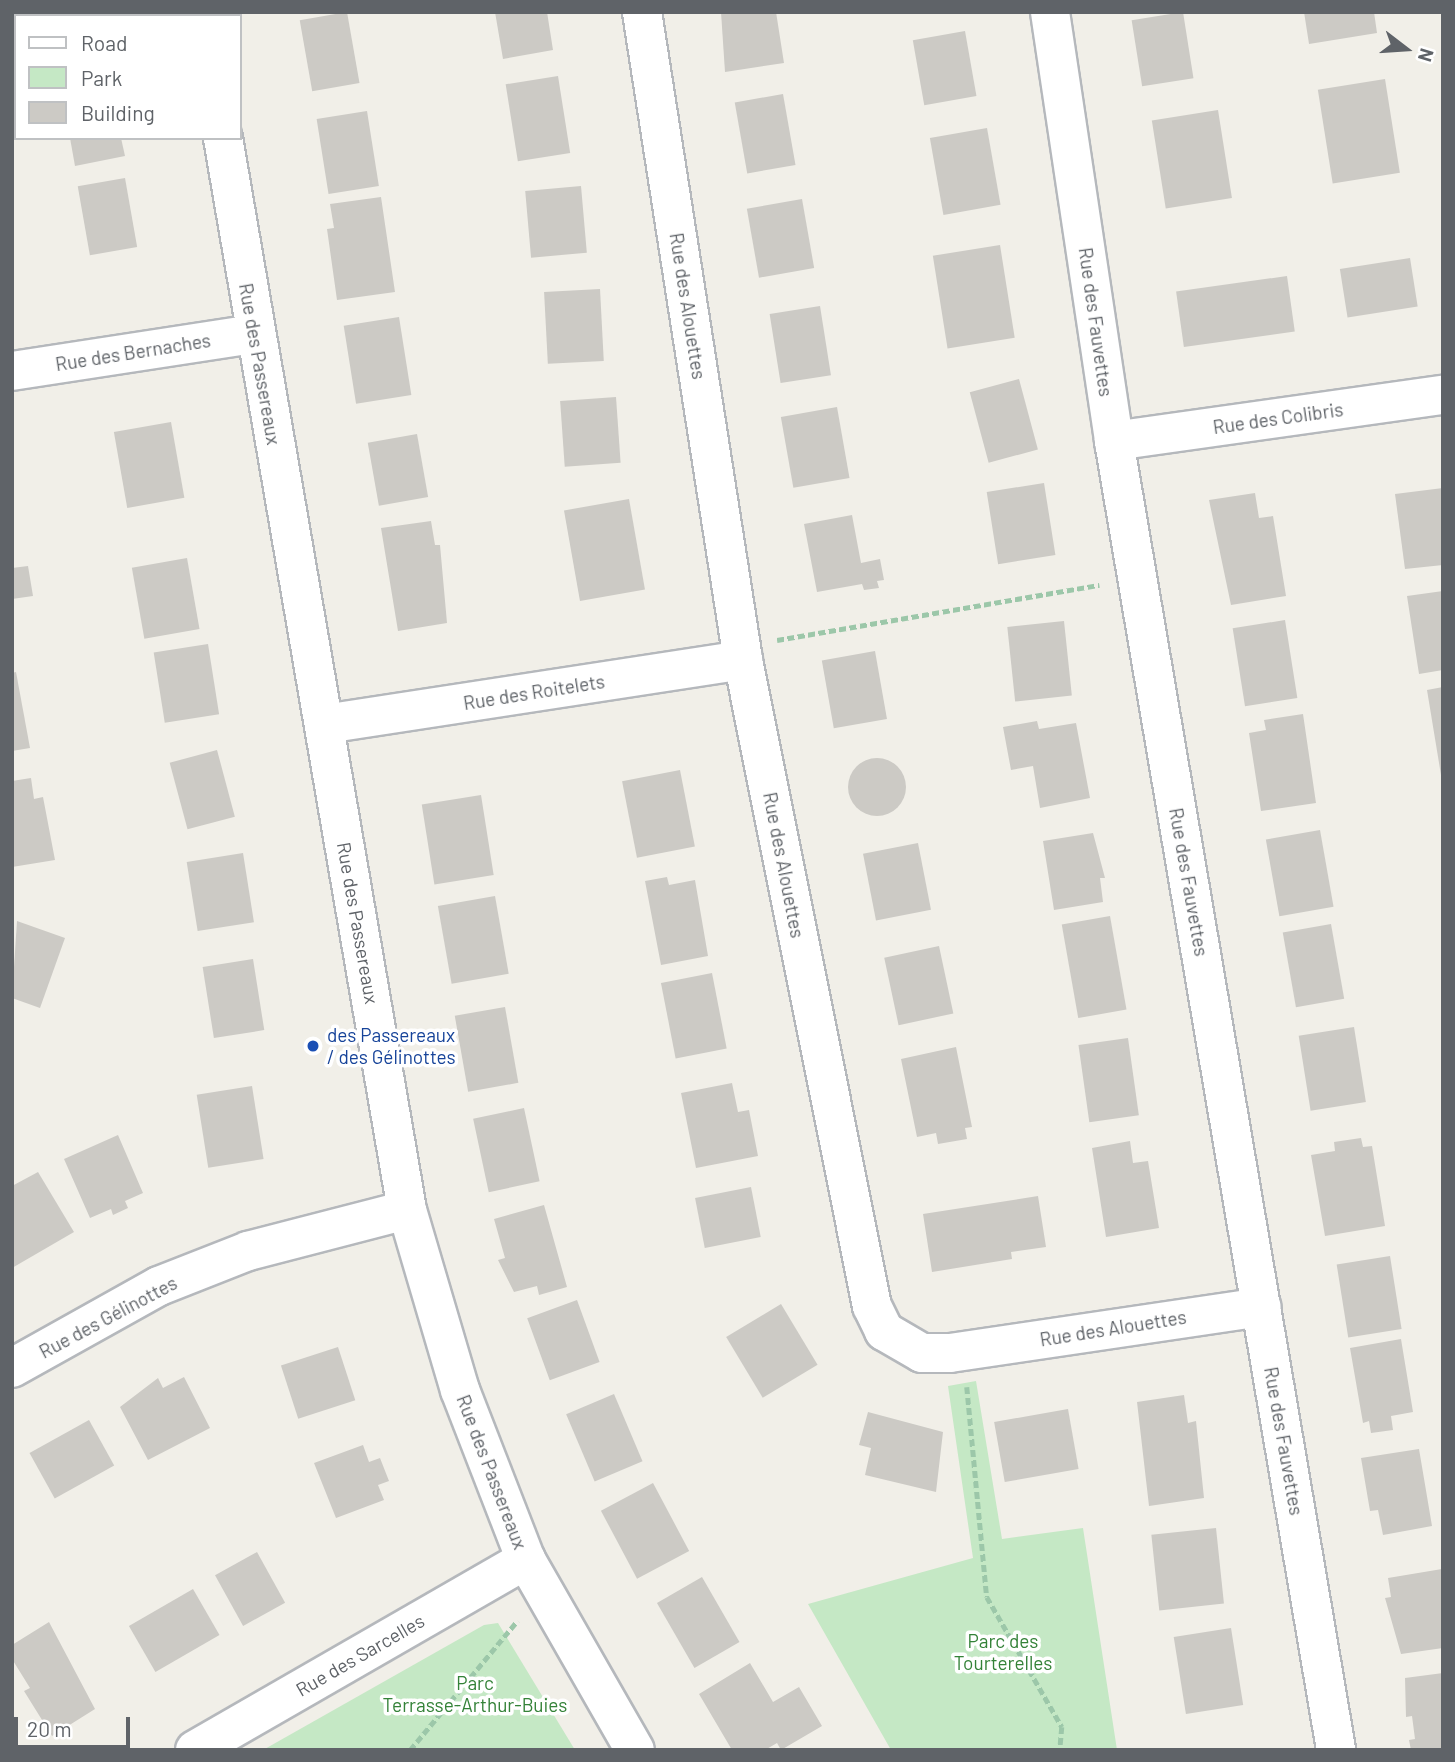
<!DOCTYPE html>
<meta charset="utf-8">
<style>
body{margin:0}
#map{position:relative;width:1455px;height:1762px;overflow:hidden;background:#f1efe8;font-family:Barlow,sans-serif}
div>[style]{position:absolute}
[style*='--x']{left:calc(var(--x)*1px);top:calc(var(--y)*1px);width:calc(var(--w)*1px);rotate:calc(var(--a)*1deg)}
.green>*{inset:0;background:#c5e8c5}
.building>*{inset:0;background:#cccac5;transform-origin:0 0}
.round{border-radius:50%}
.path>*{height:4.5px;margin-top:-2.25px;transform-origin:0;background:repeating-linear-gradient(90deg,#9cc7a9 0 7px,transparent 0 10.5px)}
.roads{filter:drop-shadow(2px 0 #b5b8bc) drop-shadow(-2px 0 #b5b8bc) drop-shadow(0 2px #b5b8bc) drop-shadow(0 -2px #b5b8bc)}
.minor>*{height:38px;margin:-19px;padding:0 19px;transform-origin:19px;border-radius:19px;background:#fff}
.dots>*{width:19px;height:19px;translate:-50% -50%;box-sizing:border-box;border:4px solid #fff;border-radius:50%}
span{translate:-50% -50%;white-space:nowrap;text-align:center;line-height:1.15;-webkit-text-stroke:7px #fff;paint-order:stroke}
.street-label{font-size:19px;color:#5f6368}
.transit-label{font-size:19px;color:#164399}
.left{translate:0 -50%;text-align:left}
.park-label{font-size:19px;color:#348238}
.frame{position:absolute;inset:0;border:14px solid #5f6368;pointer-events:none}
.legend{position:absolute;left:14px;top:14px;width:228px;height:126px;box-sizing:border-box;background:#fff;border:2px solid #bfc1c3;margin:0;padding:9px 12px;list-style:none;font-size:21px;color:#5f6368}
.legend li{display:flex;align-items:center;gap:14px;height:35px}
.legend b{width:35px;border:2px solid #bfc1c3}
.north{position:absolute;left:1371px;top:14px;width:70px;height:70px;-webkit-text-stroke:5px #fff;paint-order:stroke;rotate:107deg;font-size:19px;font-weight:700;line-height:28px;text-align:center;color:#5f6368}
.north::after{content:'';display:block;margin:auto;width:24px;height:32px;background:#5f6368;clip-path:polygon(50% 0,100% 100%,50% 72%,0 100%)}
.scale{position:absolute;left:14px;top:1717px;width:116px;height:32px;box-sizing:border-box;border:4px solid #5f6368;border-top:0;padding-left:9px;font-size:21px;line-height:24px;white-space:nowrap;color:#5f6368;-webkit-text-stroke:5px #fff;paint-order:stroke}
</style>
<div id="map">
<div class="green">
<i style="clip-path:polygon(976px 1381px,1002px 1539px,1083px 1528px,1117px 1750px,891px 1750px,808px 1604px,973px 1558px,948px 1386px)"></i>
<i style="clip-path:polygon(498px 1623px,575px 1750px,263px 1750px,484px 1625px)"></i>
</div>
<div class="building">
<i style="left:52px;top:12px;width:47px;height:4px"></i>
<i style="left:347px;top:12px;width:72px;height:48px;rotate:80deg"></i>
<i style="clip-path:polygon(495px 12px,547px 12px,553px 50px,503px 59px)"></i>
<i style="clip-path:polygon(721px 12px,776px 12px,784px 63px,725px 72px)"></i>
<i style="left:1183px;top:12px;width:67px;height:52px;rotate:81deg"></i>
<i style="clip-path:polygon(1304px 12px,1374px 12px,1377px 33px,1309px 44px)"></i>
<i style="left:965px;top:31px;width:66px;height:53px;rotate:80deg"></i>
<i style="left:558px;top:76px;width:78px;height:53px;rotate:81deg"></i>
<i style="left:1385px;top:79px;width:95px;height:68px;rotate:81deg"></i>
<i style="left:783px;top:94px;width:72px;height:49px;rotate:80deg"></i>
<i style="left:1218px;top:110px;width:89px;height:67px;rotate:81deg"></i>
<i style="left:367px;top:111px;width:76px;height:51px;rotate:81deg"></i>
<i style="left:987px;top:128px;width:78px;height:58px;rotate:80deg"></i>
<i style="clip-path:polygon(70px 138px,121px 138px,125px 156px,75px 166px)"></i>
<i style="left:125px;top:178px;width:70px;height:48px;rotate:80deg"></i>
<i style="left:581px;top:186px;width:67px;height:56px;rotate:85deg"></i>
<i style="clip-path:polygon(381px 197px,395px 292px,337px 300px,327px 229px,334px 228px,330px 204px)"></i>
<i style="left:802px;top:199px;width:70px;height:56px;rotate:80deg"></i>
<i style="left:1000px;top:245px;width:94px;height:68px;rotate:81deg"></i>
<i style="left:1410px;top:258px;width:49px;height:71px;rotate:81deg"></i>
<i style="left:1287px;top:276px;width:56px;height:112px;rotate:82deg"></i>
<i style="left:600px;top:289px;width:72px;height:56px;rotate:87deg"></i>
<i style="left:820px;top:306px;width:70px;height:51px;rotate:81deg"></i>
<i style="left:399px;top:317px;width:79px;height:56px;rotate:81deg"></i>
<i style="left:1019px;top:379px;width:73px;height:51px;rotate:75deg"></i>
<i style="left:616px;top:397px;width:66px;height:56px;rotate:86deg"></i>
<i style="left:837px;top:407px;width:72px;height:57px;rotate:80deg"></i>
<i style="left:171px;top:422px;width:77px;height:58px;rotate:80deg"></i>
<i style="left:417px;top:434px;width:64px;height:50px;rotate:80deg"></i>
<i style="left:1044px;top:483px;width:73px;height:58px;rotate:81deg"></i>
<i style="clip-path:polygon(1443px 488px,1443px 565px,1405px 569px,1395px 494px)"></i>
<i style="clip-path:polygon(1255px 493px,1259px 518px,1273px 516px,1286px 596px,1231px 605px,1209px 500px)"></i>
<i style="left:629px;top:499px;width:92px;height:66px;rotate:80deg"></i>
<i style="clip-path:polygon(852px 515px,861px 563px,880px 559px,884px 580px,877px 581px,879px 588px,864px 590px,862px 584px,817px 592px,804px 524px)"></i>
<i style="clip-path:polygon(431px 521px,435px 545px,440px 545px,447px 623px,398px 631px,381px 528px)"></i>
<i style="left:187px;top:558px;width:72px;height:56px;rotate:80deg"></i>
<i style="clip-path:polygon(28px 566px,33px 596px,12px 599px,12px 568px)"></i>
<i style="clip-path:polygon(1443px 591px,1443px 670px,1419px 674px,1407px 596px)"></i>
<i style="left:1285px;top:620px;width:79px;height:53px;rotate:81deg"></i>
<i style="left:1064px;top:621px;width:75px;height:57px;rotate:84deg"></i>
<i style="left:208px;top:644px;width:71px;height:55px;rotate:81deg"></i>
<i style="left:875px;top:651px;width:69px;height:54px;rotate:80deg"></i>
<i style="clip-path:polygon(16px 672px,30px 748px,12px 751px,12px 673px)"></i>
<i style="clip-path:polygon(1443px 687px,1443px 774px,1441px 775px,1427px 690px)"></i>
<i style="clip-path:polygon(1303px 714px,1316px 803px,1261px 811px,1249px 733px,1266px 730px,1264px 720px)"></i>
<i style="clip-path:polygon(1037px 721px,1039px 729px,1076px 723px,1090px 798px,1040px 808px,1033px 766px,1011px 770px,1003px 727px)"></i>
<i style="left:217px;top:750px;width:69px;height:49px;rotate:75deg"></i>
<i class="round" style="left:848px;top:758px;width:58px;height:58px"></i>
<i style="left:680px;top:770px;width:78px;height:59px;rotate:79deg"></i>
<i style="clip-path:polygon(31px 778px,34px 799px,43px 797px,55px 860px,12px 867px,12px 781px)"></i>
<i style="left:481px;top:795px;width:81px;height:60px;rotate:81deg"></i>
<i style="left:1320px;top:830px;width:78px;height:55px;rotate:80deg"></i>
<i style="clip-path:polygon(1093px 833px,1105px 878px,1100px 878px,1103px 902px,1054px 910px,1043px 841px)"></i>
<i style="left:918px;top:843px;width:68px;height:56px;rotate:79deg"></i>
<i style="left:243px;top:853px;width:70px;height:57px;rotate:81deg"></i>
<i style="clip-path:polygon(667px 877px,669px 885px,695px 880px,708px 956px,661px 965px,645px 881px)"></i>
<i style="left:495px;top:896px;width:79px;height:58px;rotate:80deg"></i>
<i style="left:1110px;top:916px;width:95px;height:49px;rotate:80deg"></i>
<i style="clip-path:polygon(17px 921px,65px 938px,40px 1008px,12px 998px)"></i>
<i style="left:1331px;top:924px;width:76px;height:49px;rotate:80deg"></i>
<i style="left:939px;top:946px;width:69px;height:56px;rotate:78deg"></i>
<i style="left:253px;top:959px;width:72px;height:51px;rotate:81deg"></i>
<i style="left:712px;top:973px;width:77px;height:52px;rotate:79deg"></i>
<i style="left:505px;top:1007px;width:77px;height:51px;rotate:80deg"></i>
<i style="left:1354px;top:1027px;width:76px;height:56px;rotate:81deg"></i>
<i style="left:1128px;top:1038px;width:78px;height:50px;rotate:82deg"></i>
<i style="clip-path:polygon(956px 1047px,972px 1127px,965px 1128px,967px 1139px,938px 1144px,936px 1133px,917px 1137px,901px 1059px)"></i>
<i style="clip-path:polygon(732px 1083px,738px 1112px,749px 1110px,758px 1156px,696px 1168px,681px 1093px)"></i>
<i style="left:252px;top:1086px;width:74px;height:56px;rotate:81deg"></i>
<i style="left:524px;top:1108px;width:75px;height:52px;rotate:78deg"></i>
<i style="clip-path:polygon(118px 1135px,143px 1193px,125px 1201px,128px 1208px,113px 1215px,111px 1209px,90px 1218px,64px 1159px)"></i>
<i style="clip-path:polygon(1361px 1138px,1363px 1147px,1372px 1146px,1385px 1226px,1325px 1236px,1311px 1155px,1335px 1151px,1334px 1142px)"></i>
<i style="clip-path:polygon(1130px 1141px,1133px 1163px,1148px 1161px,1159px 1228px,1106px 1237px,1092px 1148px)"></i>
<i style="clip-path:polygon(38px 1172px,74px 1232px,12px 1268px,12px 1186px)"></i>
<i style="left:751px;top:1187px;width:51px;height:57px;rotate:79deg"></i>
<i style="clip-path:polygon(1038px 1196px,1046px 1247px,1011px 1252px,1012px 1259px,932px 1272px,923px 1214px)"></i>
<i style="clip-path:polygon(544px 1205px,567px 1287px,539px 1295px,537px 1286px,514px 1292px,498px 1260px,505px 1258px,494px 1219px)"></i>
<i style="left:1390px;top:1256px;width:74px;height:54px;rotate:81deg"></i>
<i style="left:577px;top:1300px;width:66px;height:53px;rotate:70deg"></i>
<i style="left:781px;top:1304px;width:71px;height:64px;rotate:59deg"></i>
<i style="clip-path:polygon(1401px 1339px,1413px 1412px,1391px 1416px,1393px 1430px,1371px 1433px,1369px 1421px,1363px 1423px,1350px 1348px)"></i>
<i style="left:338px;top:1347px;width:56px;height:60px;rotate:72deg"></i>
<i style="clip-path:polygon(184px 1377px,210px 1428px,148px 1460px,120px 1407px,158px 1378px,163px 1388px)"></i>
<i style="left:614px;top:1394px;width:73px;height:52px;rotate:67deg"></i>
<i style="clip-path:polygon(1184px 1395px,1188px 1423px,1196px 1421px,1204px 1498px,1149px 1506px,1137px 1402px)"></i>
<i style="left:1068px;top:1409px;width:61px;height:75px;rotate:80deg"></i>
<i style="clip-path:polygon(868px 1412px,943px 1432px,936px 1492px,865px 1475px,871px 1448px,859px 1445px)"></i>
<i style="left:89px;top:1420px;width:52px;height:68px;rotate:61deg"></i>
<i style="clip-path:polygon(363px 1445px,369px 1462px,380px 1458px,389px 1481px,378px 1485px,384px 1500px,336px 1518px,314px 1463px)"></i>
<i style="clip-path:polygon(1419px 1449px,1432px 1526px,1383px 1535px,1378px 1510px,1370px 1511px,1361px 1458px)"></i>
<i style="left:653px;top:1483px;width:77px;height:59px;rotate:62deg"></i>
<i style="left:1216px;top:1528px;width:76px;height:65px;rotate:84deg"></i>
<i style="left:257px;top:1552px;width:58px;height:48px;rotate:61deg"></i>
<i style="clip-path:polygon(1442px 1569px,1443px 1648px,1401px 1654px,1385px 1598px,1391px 1597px,1388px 1578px)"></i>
<i style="left:702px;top:1577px;width:75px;height:52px;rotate:60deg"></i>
<i style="left:193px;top:1589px;width:53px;height:74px;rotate:60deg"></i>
<i style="clip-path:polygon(49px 1622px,95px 1709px,52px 1736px,24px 1691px,30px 1688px,12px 1659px,12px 1645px)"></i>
<i style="left:1231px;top:1628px;width:78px;height:58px;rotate:81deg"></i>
<i style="clip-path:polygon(750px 1663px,773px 1702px,799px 1687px,822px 1726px,781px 1750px,777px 1743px,765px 1750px,732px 1750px,699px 1694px)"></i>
<i style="clip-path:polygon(1443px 1673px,1443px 1750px,1411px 1750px,1409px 1740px,1415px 1739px,1412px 1716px,1406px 1717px,1405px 1678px)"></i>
</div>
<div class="path">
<i style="--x:777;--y:640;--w:327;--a:-9.7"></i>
<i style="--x:967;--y:1387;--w:211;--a:84.6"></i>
<i style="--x:987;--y:1597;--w:150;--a:60"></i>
<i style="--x:1062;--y:1727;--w:23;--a:95"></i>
<i style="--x:410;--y:1750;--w:168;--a:-50.3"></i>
</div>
<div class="roads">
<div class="minor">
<i style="--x:204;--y:12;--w:4;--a:90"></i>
<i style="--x:642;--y:12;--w:656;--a:81.14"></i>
<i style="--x:743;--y:660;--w:659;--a:78.71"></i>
<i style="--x:872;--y:1306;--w:28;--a:64"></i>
<i style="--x:884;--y:1331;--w:44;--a:30.1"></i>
<i style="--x:922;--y:1353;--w:28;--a:0"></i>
<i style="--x:950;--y:1353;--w:315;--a:-8.4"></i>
<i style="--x:1050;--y:12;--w:434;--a:81.5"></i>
<i style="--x:1114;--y:441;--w:1328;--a:80.37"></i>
<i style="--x:223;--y:138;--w:1088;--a:80.26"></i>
<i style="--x:407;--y:1210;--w:188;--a:73.6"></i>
<i style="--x:460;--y:1390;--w:182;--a:68.8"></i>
<i style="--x:526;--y:1560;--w:219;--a:60.2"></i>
<i style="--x:12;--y:371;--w:245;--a:-8.7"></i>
<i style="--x:1114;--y:441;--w:332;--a:-8"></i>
<i style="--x:325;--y:724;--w:423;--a:-8.7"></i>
<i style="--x:12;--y:1368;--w:168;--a:-29.2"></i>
<i style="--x:159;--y:1286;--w:96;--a:-21.5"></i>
<i style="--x:248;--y:1251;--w:164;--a:-14.5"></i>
<i style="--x:195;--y:1750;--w:382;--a:-29.9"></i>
</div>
</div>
<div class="dots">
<i style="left:313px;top:1046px;background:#1a4fb4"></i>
</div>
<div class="street-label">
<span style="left:688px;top:306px;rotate:81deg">Rue des Alouettes</span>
<span style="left:1096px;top:322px;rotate:82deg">Rue des Fauvettes</span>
<span style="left:133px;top:352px;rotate:-9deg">Rue des Bernaches</span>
<span style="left:260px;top:364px;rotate:80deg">Rue des Passereaux</span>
<span style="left:1278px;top:418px;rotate:-8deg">Rue des Colibris</span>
<span style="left:534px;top:692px;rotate:-9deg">Rue des Roitelets</span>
<span style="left:784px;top:865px;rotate:79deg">Rue des Alouettes</span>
<span style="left:1189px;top:882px;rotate:80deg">Rue des Fauvettes</span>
<span style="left:358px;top:923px;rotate:80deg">Rue des Passereaux</span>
<span style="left:108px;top:1317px;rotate:-28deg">Rue des Gélinottes</span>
<span style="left:1113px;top:1328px;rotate:-9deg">Rue des Alouettes</span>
<span style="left:1284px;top:1441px;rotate:80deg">Rue des Fauvettes</span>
<span style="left:492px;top:1472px;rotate:69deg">Rue des Passereaux</span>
<span style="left:360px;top:1655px;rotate:-30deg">Rue des Sarcelles</span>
</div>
<div class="transit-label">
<span class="left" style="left:327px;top:1046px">des Passereaux<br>/ des Gélinottes</span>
</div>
<div class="park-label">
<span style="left:1003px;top:1652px">Parc des<br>Tourterelles</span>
<span style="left:475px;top:1694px">Parc<br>Terrasse-Arthur-Buies</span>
</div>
<div class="frame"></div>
<ul class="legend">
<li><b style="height:9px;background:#fff"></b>Road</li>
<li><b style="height:19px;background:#c5e8c5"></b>Park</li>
<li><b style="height:19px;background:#cccac5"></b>Building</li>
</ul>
<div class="north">N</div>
<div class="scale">20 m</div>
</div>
